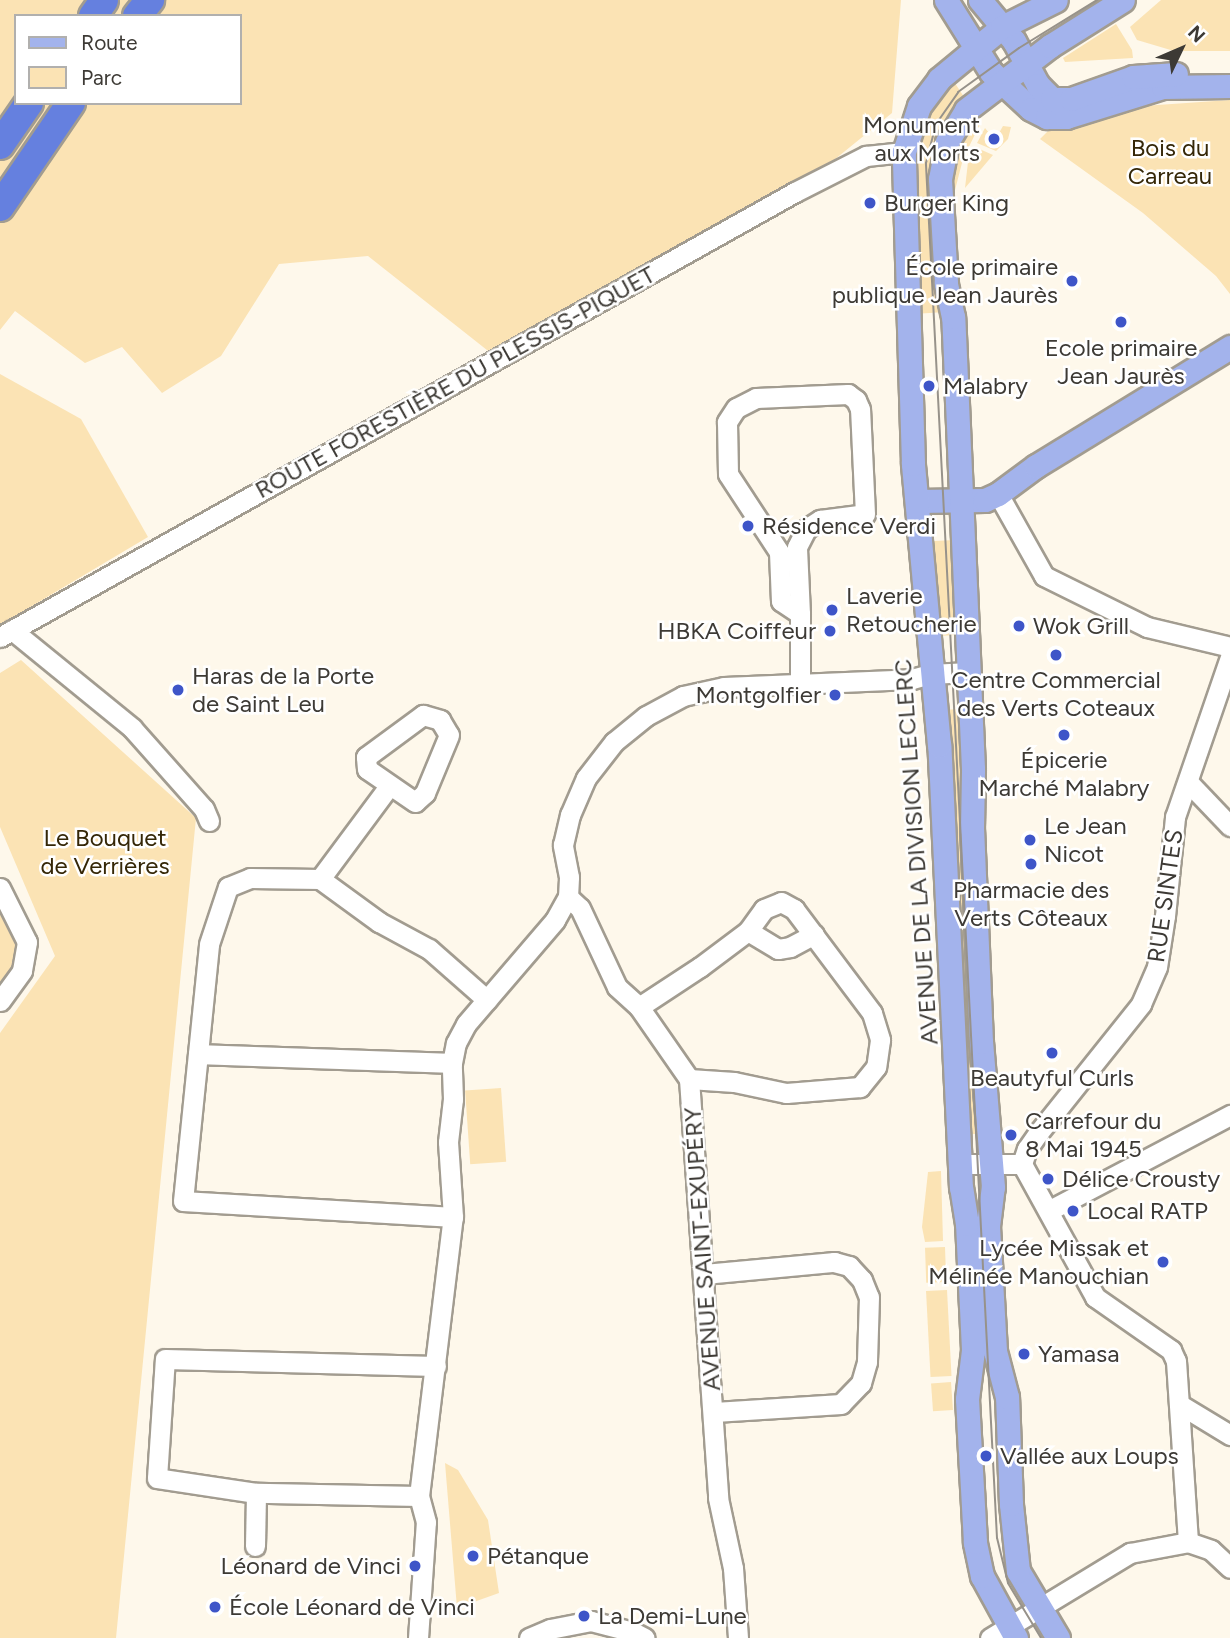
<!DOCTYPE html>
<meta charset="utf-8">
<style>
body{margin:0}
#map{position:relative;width:1230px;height:1638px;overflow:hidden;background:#fef8eb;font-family:Figtree,sans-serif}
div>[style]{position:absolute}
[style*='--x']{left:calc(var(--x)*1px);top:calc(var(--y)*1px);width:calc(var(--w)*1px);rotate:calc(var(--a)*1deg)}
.green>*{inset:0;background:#fbe3b4;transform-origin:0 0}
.roads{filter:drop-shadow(2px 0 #a29c90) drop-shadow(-2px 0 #a29c90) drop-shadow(0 2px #a29c90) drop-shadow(0 -2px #a29c90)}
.minor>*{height:19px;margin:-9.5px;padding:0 9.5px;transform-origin:9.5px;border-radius:9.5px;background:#fff}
.major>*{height:23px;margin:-11.5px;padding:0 11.5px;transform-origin:11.5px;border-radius:11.5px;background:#a3b3ec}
.highway>*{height:28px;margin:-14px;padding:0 14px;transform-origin:14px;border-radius:14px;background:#6580df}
.tram>*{height:2px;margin:-1px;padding:0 1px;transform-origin:1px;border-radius:1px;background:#97928a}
.dots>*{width:19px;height:19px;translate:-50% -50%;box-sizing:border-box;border:4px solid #fff;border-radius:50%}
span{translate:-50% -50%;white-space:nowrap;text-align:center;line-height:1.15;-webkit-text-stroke:5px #fff;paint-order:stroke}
.poi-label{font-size:24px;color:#3d3a35}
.right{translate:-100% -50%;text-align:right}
.left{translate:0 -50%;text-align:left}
.park-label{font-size:24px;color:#352707}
.street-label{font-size:24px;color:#3d3a35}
.legend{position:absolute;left:14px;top:14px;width:228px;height:91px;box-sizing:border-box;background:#fff;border:2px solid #b1b0ae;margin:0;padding:9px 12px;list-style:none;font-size:21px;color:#3d3a35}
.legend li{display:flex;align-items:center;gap:14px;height:35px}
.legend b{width:35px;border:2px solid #b1b0ae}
.north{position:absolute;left:1146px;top:14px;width:70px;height:70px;-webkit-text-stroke:5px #fff;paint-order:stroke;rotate:46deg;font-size:19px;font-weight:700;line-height:28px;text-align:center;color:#3d3a35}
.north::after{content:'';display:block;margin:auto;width:24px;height:32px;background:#3d3a35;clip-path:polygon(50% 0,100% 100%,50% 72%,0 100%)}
</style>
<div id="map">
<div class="green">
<i style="clip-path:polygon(evenodd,0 0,901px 0,892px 113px,834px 160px,492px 354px,368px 256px,279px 264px,221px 356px,162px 393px,122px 347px,85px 363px,15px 311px,0 330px,0 0,16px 16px,240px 16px,240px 103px,16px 103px,16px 16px)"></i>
<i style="clip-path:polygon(1161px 0,1230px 0,1230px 51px,1174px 51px,1137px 40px,1130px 27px)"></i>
<i style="clip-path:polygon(1116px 24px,1132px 50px,1133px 58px,1065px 62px,1063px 58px)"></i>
<i style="clip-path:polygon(951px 77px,964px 97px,948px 115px,936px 143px,945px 312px,914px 314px,915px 132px)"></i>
<i style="clip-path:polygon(1230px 100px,1230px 294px,1216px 276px,1143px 213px,1040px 139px,1049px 130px,1065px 130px,1143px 106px)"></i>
<i style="clip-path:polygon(978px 117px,981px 122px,963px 159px,954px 194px,955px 220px,953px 220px,953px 165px,963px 137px)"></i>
<i style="clip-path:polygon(1003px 126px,1011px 127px,1008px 139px,996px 151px,977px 143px,985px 128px,995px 140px)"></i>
<i style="clip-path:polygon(975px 147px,993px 155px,965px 188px,968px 162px)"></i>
<i style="clip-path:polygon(0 374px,81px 419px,148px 537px,0 625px)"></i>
<i style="left:954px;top:540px;width:95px;height:24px;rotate:87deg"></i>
<i style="clip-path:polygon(21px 660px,196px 818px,116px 1638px,0 1638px,0 1033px,55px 956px,0 827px,0 673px)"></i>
<i style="left:962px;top:709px;width:425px;height:21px;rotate:87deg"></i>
<i style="clip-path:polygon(0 902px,17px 937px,14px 968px,0 987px)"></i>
<i style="left:501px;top:1088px;width:74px;height:36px;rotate:86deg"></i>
<i style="clip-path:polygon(941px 1171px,943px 1241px,925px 1242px,922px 1227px,928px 1172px)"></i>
<i style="left:945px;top:1247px;width:35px;height:20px;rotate:88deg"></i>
<i style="left:947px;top:1290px;width:86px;height:21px;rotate:87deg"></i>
<i style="left:951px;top:1382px;width:28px;height:20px;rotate:86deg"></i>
<i style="clip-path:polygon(445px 1463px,458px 1470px,488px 1520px,499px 1593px,457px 1608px)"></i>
</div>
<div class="roads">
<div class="minor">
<i style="--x:998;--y:494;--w:94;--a:60.7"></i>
<i style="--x:1044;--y:576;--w:115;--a:26.3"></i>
<i style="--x:1147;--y:627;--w:85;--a:13.5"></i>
<i style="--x:12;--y:630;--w:155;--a:39.2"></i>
<i style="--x:132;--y:728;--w:108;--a:48.4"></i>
<i style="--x:204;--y:809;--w:13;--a:67"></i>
<i style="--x:0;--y:637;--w:911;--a:-29.24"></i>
<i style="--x:795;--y:192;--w:80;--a:-26.9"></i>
<i style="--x:866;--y:156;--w:38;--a:-6"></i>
<i style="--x:800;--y:684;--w:70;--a:-90"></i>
<i style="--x:800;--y:614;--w:67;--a:-92.6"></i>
<i style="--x:797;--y:547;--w:20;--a:-63"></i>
<i style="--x:806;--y:529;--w:17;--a:-33"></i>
<i style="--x:820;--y:520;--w:45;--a:-7.6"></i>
<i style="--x:865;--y:514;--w:105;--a:-92.7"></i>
<i style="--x:860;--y:409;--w:10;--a:-114"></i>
<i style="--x:856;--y:400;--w:10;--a:-143"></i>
<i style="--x:848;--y:394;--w:92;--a:177.5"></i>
<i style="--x:756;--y:398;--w:22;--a:153"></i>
<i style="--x:736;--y:408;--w:17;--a:123"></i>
<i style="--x:727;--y:422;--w:52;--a:88.9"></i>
<i style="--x:728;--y:474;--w:93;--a:56.8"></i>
<i style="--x:779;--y:552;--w:49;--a:87.7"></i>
<i style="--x:781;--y:601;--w:23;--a:34"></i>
<i style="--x:423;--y:715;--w:18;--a:16"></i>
<i style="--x:440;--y:720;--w:17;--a:59"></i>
<i style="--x:449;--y:735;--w:63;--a:112.5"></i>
<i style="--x:425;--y:793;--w:13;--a:138"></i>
<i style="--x:415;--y:802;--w:58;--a:-145.5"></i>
<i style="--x:367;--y:769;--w:12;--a:-95"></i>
<i style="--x:366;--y:757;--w:71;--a:-36.4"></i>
<i style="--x:1188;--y:782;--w:61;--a:46.3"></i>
<i style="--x:320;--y:879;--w:116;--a:-53.4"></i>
<i style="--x:0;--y:888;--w:60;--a:63.4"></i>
<i style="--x:27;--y:942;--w:29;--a:100"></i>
<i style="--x:22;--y:971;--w:37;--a:126"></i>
<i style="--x:568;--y:897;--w:16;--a:43"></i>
<i style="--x:580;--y:908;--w:87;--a:64.9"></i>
<i style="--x:617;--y:987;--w:30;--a:42"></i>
<i style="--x:639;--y:1007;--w:88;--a:55.2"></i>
<i style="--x:689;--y:1079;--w:420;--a:86"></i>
<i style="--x:718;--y:1498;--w:72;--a:77.9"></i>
<i style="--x:733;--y:1568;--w:70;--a:85.9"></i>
<i style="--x:748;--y:931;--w:35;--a:31"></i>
<i style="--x:778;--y:949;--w:12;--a:-9"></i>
<i style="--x:790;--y:947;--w:27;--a:-28"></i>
<i style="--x:639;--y:1007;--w:73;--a:-33.3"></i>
<i style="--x:700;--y:967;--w:60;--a:-36.9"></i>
<i style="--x:748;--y:931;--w:27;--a:-54"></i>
<i style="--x:764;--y:909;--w:18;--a:-22"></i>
<i style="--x:781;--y:902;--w:15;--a:28"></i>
<i style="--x:794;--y:909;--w:130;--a:53.1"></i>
<i style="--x:872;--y:1013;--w:28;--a:73"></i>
<i style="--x:880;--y:1040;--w:27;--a:98"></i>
<i style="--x:876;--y:1067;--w:26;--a:129"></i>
<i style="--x:860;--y:1087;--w:74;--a:175.4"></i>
<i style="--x:786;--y:1093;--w:53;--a:-168.1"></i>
<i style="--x:734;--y:1082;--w:45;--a:-176.2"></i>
<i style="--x:198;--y:1054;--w:254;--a:2"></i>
<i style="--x:959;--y:1164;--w:63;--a:0"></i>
<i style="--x:1022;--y:1164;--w:16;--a:-72"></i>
<i style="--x:1027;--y:1149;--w:21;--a:-55"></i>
<i style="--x:1039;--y:1132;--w:164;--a:-51.4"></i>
<i style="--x:1141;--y:1004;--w:40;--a:-66.6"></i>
<i style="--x:1157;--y:967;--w:52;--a:-81.1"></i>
<i style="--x:1165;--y:916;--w:100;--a:-84.2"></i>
<i style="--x:1175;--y:817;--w:169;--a:-71"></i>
<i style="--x:1022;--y:1164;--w:152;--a:61.2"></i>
<i style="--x:1095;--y:1297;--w:93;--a:34.9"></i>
<i style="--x:1171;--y:1350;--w:12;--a:66"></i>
<i style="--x:1176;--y:1361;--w:181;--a:86.2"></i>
<i style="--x:1050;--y:1210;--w:204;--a:-27.8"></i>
<i style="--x:453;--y:1217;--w:270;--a:-176.6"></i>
<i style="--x:183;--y:1201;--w:258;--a:-84.2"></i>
<i style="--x:209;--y:944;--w:60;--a:-71.6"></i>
<i style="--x:228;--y:887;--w:24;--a:-22"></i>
<i style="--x:250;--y:878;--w:70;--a:0.8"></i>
<i style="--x:320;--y:879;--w:73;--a:36.1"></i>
<i style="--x:379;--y:922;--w:57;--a:28.4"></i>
<i style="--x:429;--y:949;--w:77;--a:41.3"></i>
<i style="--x:704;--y:1274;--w:131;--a:-5.3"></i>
<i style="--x:834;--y:1262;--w:16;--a:15"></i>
<i style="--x:849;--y:1266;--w:19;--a:47"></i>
<i style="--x:862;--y:1280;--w:18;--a:68"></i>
<i style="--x:869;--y:1297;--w:65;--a:91.8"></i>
<i style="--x:867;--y:1362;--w:22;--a:106"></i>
<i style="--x:861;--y:1383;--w:29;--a:134"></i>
<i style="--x:841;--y:1404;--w:127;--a:176.4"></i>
<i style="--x:1179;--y:1404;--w:60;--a:31.3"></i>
<i style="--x:419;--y:1496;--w:163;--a:-178.9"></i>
<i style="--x:256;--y:1493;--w:100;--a:-171.4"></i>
<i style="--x:157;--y:1478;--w:119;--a:-86.2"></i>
<i style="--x:165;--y:1359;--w:271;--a:1.5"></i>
<i style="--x:1188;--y:1542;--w:24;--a:19"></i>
<i style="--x:1211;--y:1550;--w:26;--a:43"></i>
<i style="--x:255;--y:1546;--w:53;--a:-88.9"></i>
<i style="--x:418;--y:1638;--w:116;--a:-86.1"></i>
<i style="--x:426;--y:1522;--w:27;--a:-105"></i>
<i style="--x:419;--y:1496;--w:281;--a:-83.1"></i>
<i style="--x:453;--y:1217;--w:75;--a:-93.8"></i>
<i style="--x:448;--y:1142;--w:43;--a:-83.4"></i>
<i style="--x:453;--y:1099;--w:36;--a:-92"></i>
<i style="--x:452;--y:1063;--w:20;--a:-79"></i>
<i style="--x:456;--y:1043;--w:21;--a:-62"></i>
<i style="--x:466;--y:1024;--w:137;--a:-49.4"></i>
<i style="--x:555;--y:920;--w:26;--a:-61"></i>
<i style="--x:568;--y:897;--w:20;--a:-87"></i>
<i style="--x:569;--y:877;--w:33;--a:-101"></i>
<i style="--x:563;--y:845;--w:31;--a:-77"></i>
<i style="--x:570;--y:815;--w:40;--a:-66.6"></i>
<i style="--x:586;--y:778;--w:46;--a:-52.1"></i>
<i style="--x:614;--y:742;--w:41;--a:-39.1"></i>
<i style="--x:646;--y:716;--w:42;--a:-28.4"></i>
<i style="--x:683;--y:696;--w:42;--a:-12.4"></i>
<i style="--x:724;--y:687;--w:188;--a:-2.4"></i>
<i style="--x:912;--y:679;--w:19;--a:-16"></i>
<i style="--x:930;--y:674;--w:39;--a:-3"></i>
<i style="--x:529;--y:1638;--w:23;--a:-23"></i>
<i style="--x:550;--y:1629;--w:42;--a:-11"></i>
<i style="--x:591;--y:1621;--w:43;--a:14.7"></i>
<i style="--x:633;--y:1632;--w:13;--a:27"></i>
<i style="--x:990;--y:1638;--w:164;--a:-31.3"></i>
<i style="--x:1130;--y:1553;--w:59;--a:-10.7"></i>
</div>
<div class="major">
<i style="--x:946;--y:0;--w:85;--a:58"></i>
<i style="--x:991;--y:72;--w:54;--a:42.8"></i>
<i style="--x:1031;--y:109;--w:18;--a:27"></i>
<i style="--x:1047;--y:117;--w:19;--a:0"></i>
<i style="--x:1066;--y:117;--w:102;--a:-17.2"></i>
<i style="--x:1163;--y:87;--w:67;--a:-0.9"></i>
<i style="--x:980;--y:0;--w:53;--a:50.3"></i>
<i style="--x:1014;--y:41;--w:50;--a:61.4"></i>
<i style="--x:1038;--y:85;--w:20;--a:45"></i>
<i style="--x:1052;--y:99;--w:19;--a:0"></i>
<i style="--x:1071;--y:99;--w:66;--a:-19.5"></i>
<i style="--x:1133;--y:77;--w:43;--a:-4"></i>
<i style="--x:917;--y:501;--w:68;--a:-0.8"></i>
<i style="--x:985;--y:500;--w:14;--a:-25"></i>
<i style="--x:998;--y:494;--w:47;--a:-36.4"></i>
<i style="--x:1036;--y:466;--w:228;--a:-31.5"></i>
<i style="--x:1016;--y:1638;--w:71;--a:-118.7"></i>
<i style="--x:982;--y:1576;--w:35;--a:-102"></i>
<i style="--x:975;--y:1542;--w:143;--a:-93.2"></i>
<i style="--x:967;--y:1399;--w:49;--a:-83"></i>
<i style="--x:973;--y:1350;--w:126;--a:-92.7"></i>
<i style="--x:967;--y:1224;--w:36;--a:-99"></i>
<i style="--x:961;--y:1188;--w:444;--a:-92.8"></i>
<i style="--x:939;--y:745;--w:282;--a:-95.3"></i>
<i style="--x:913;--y:464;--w:312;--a:-91.7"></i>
<i style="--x:904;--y:152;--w:48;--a:-71.9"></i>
<i style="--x:919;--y:106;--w:34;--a:-53"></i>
<i style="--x:939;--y:79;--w:82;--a:-39.5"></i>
<i style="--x:1002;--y:27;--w:60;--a:-26.6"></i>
<i style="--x:1058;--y:1638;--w:78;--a:-120.8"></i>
<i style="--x:1018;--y:1571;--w:67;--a:-96"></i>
<i style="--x:1011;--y:1504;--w:107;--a:-92.1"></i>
<i style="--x:1007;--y:1397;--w:48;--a:-104.6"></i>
<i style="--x:995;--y:1351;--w:125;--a:-93.2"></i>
<i style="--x:988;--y:1226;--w:39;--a:-83"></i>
<i style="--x:993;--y:1187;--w:145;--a:-94.7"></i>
<i style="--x:981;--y:1042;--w:213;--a:-92.4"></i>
<i style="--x:972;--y:829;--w:60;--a:-89"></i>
<i style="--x:973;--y:769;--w:452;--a:-92.5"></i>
<i style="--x:953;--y:317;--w:35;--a:-102"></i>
<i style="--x:946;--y:283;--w:104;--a:-93.3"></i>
<i style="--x:940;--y:179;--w:38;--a:-79"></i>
<i style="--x:947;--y:142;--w:37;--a:-59"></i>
<i style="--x:966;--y:110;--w:106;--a:-37.3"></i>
<i style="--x:1050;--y:46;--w:86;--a:-32.2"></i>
</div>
<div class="highway">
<i style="--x:93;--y:16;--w:19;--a:-55"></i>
<i style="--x:137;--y:16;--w:21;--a:-51"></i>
<i style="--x:0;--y:145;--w:51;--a:-55.4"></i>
<i style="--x:0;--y:207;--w:126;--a:-55.7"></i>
</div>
</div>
<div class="tram">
<i style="--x:1041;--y:1638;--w:64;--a:-121"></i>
<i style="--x:1008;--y:1583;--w:46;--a:-103.7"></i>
<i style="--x:997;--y:1538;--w:1377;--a:-92.96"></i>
<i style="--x:926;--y:163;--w:40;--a:-75.6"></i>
<i style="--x:936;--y:124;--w:39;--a:-55"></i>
<i style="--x:958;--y:92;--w:75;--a:-35.8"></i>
<i style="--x:1019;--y:48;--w:92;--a:-31.6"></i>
</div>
<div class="dots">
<i style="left:994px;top:139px;background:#3e55c8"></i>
<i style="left:870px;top:203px;background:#3e55c8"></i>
<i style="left:1072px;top:281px;background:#3e55c8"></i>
<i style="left:1121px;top:322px;background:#3e55c8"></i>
<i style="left:929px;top:386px;background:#3e55c8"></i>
<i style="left:748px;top:526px;background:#3e55c8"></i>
<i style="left:832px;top:610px;background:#3e55c8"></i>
<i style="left:1019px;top:626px;background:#3e55c8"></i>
<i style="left:830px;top:631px;background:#3e55c8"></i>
<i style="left:1056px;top:655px;background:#3e55c8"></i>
<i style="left:178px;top:690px;background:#3e55c8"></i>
<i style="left:835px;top:695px;background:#3e55c8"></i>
<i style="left:1064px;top:735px;background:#3e55c8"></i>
<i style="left:1030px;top:840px;background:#3e55c8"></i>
<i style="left:1031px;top:864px;background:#3e55c8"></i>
<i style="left:1052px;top:1053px;background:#3e55c8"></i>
<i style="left:1011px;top:1135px;background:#3e55c8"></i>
<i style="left:1048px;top:1179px;background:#3e55c8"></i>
<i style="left:1073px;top:1211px;background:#3e55c8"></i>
<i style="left:1163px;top:1262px;background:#3e55c8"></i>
<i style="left:1024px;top:1354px;background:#3e55c8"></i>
<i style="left:986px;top:1456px;background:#3e55c8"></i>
<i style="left:473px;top:1556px;background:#3e55c8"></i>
<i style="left:415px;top:1566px;background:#3e55c8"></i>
<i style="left:215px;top:1607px;background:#3e55c8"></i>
<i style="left:584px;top:1616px;background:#3e55c8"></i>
</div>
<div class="poi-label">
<span class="right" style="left:980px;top:139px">Monument<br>aux Morts</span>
<span class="left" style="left:884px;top:203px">Burger King</span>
<span class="right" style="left:1058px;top:281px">École primaire<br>publique Jean Jaurès</span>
<span style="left:1121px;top:362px">Ecole primaire<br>Jean Jaurès</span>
<span class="left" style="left:943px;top:386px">Malabry</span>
<span class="left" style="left:762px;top:526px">Résidence Verdi</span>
<span class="left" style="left:846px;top:610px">Laverie<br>Retoucherie</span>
<span class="left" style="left:1033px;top:626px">Wok Grill</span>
<span class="right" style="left:816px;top:631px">HBKA Coiffeur</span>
<span class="left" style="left:192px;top:690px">Haras de la Porte<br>de Saint Leu</span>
<span style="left:1056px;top:694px">Centre Commercial<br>des Verts Coteaux</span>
<span class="right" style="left:821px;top:695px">Montgolfier</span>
<span style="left:1064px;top:774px">Épicerie<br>Marché Malabry</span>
<span class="left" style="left:1044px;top:840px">Le Jean<br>Nicot</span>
<span style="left:1031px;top:904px">Pharmacie des<br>Verts Côteaux</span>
<span style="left:1052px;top:1078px">Beautyful Curls</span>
<span class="left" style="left:1025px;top:1135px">Carrefour du<br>8 Mai 1945</span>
<span class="left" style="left:1062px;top:1179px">Délice Crousty</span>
<span class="left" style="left:1087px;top:1211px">Local RATP</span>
<span class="right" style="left:1149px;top:1262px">Lycée Missak et<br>Mélinée Manouchian</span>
<span class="left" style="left:1038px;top:1354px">Yamasa</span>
<span class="left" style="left:1000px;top:1456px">Vallée aux Loups</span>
<span class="left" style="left:487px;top:1556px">Pétanque</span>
<span class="right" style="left:401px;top:1566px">Léonard de Vinci</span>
<span class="left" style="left:229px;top:1607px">École Léonard de Vinci</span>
<span class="left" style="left:598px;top:1616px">La Demi-Lune</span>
</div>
<div class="park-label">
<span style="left:1170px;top:162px">Bois du<br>Carreau</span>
<span style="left:105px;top:852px">Le Bouquet<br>de Verrières</span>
</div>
<div class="street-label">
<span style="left:455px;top:382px;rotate:-29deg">ROUTE FORESTIÈRE DU PLESSIS-PIQUET</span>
<span style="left:916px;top:852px;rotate:-94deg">AVENUE DE LA DIVISION LECLERC</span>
<span style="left:1165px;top:896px;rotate:-82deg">RUE SINTES</span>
<span style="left:702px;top:1249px;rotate:-94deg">AVENUE SAINT-EXUPÉRY</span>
</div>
<ul class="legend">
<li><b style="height:9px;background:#a3b3ec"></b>Route</li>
<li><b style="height:19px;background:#fbe3b4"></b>Parc</li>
</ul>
<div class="north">N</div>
</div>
